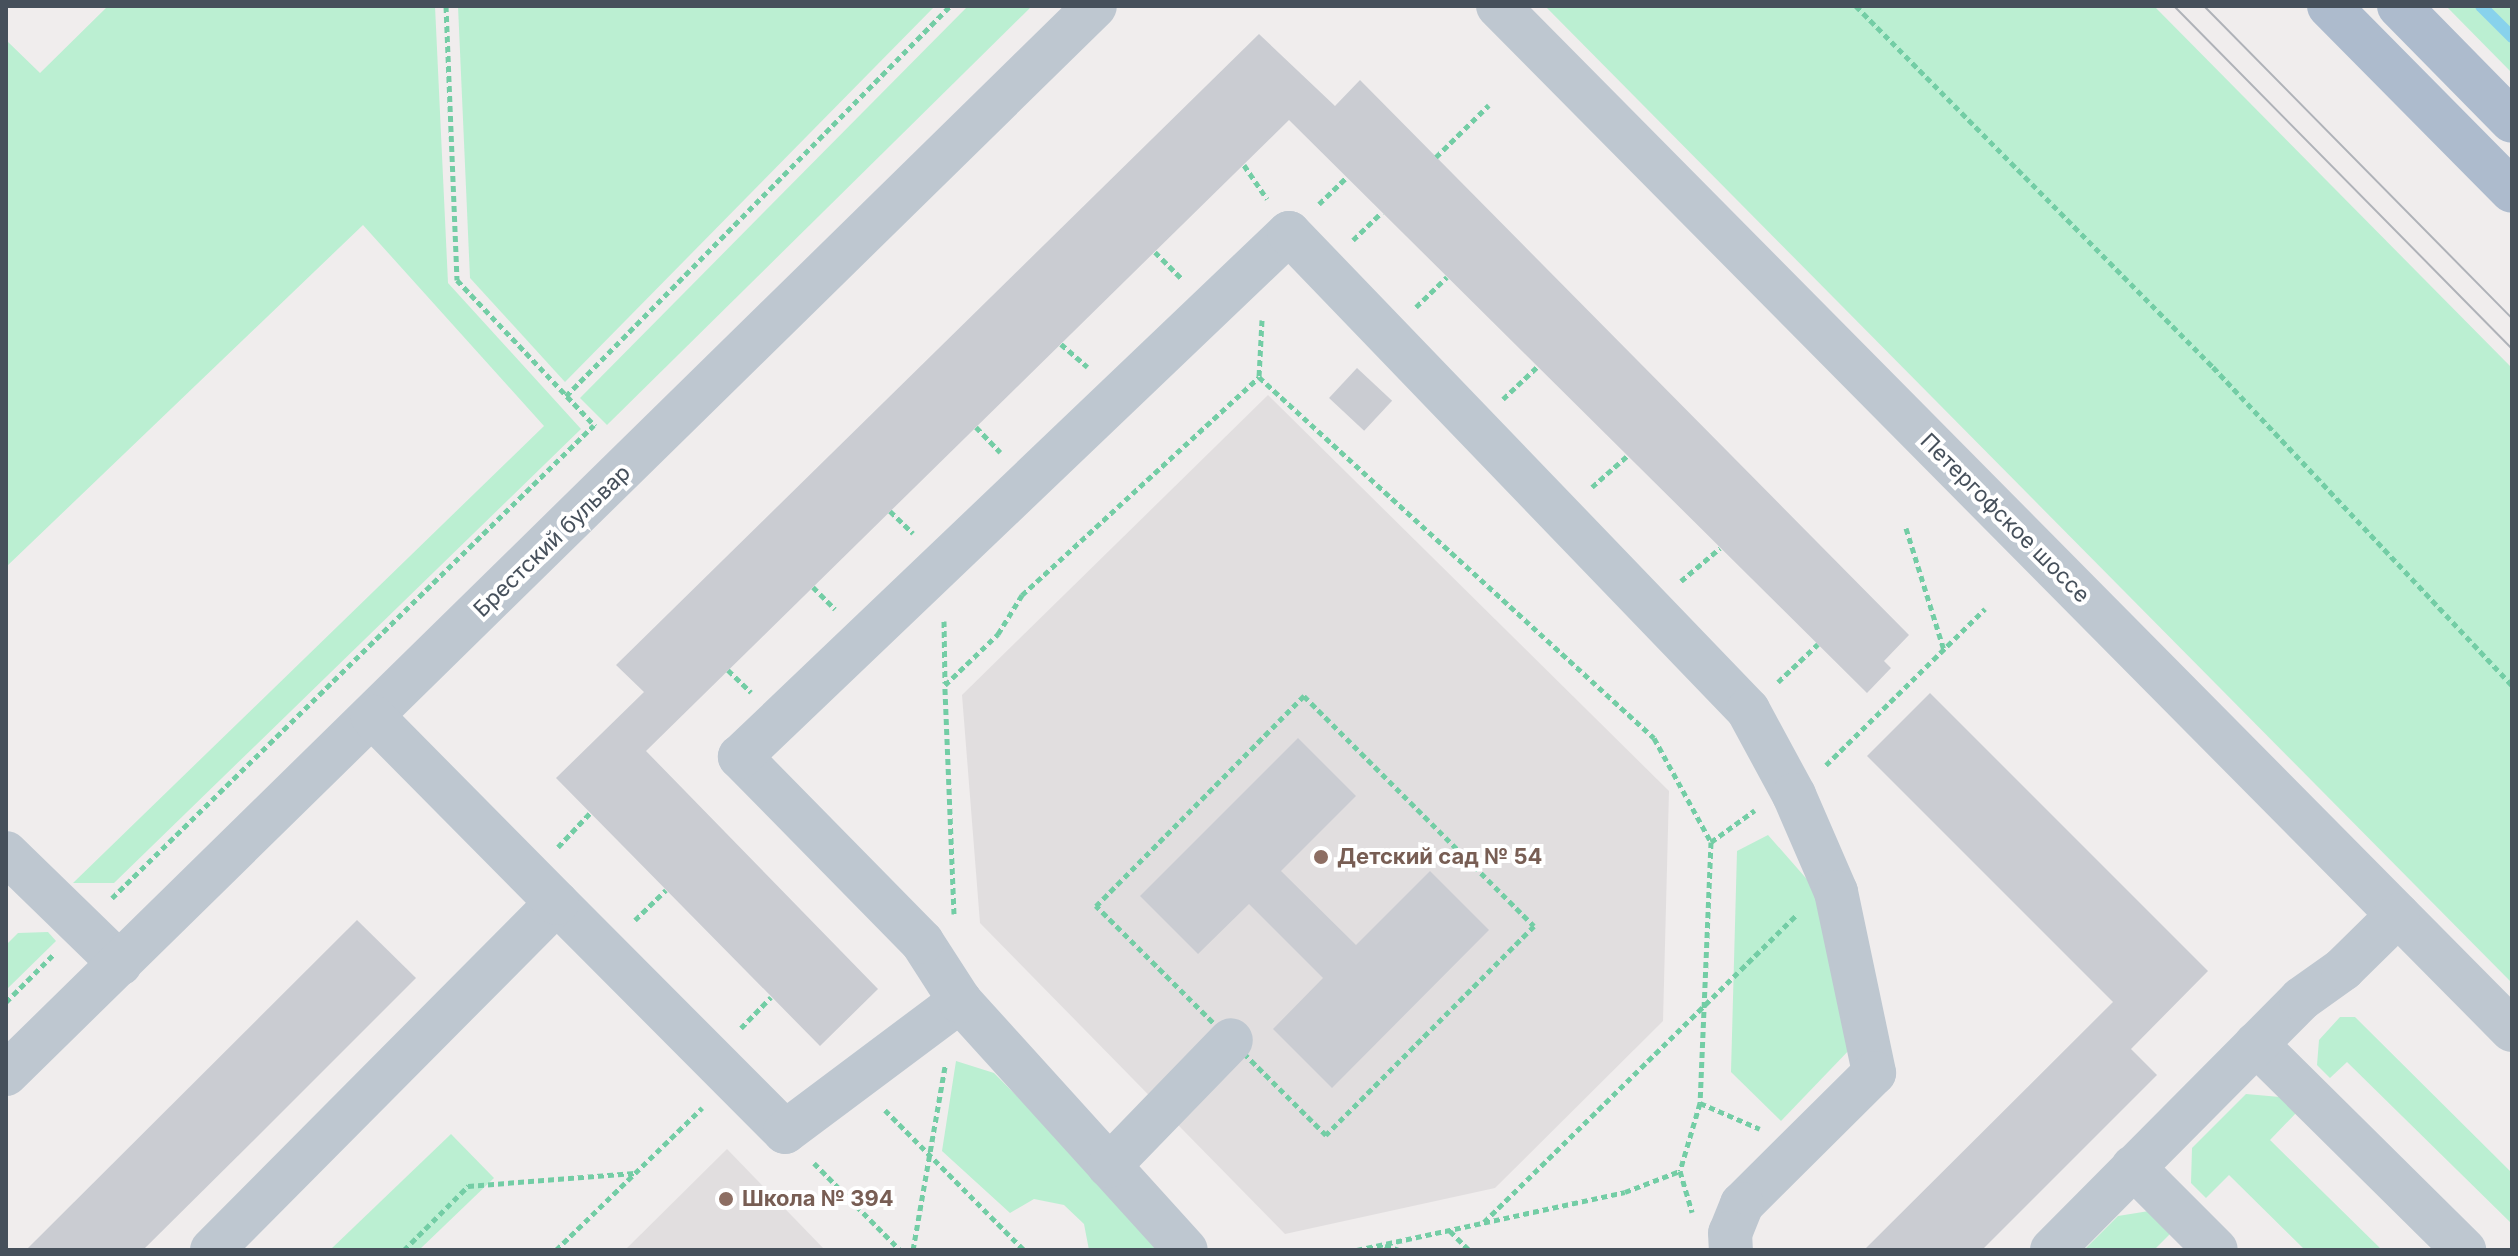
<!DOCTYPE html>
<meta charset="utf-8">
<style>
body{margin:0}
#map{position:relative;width:2518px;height:1256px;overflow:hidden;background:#f0eded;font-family:Inter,sans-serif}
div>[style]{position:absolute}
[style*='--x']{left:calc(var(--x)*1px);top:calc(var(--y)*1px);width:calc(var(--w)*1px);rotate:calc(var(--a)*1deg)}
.education>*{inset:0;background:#e1dedf}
.green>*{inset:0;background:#bbefd2}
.stream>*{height:12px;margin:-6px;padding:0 6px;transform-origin:6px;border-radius:6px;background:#88d2ec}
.building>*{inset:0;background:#caccd2;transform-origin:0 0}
.path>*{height:5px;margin-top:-2.5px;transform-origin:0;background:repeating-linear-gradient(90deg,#73cda5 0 6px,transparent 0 10px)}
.minor>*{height:44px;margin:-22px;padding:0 22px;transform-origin:22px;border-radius:22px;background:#bec7d0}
.major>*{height:44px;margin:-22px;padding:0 22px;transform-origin:22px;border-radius:22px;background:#adbbcd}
.tram>*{height:2px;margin:-1px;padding:0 1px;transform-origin:1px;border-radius:1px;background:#afb2b8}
.dots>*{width:22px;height:22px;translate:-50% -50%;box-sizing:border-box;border:4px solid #fff;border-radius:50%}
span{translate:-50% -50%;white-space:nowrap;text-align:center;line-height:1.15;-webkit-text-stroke:8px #fff;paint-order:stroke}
.street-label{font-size:22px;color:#46505b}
.education-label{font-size:22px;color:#785e54;font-weight:700}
.left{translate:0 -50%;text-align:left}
.frame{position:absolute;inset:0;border:8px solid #46505b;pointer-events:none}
</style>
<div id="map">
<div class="education">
<i style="clip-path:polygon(1268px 395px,1669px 791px,1663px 1021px,1495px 1188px,1285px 1234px,980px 923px,962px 695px)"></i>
<i style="clip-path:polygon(727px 1149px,825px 1250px,625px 1250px)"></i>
</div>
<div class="green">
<i style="clip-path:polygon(108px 6px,435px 6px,448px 283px,581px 429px,114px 883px,73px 883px,544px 426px,363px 225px,6px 567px,6px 40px,40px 73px)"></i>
<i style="clip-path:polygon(458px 6px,935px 6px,565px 382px,470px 278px)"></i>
<i style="clip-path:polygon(968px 6px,1032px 6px,607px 425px,580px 398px)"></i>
<i style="clip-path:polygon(1545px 6px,2154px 6px,2512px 368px,2512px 983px)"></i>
<i style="clip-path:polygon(2446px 6px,2512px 6px,2512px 73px)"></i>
<i style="clip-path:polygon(1768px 835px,1819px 893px,1853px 1046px,1781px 1121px,1731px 1072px,1737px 851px)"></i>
<i style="clip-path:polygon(48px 932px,56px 941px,6px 990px,6px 945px,18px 933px)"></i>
<i style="clip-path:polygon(2340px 1017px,2355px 1017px,2512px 1173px,2512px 1224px,2347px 1062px,2330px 1078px,2317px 1065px,2319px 1040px)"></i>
<i style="clip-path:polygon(956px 1061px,994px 1073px,1169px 1250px,1089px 1250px,1084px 1224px,1064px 1205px,1034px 1199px,1010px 1213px,942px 1151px)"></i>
<i style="clip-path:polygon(2246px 1094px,2280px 1097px,2297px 1112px,2270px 1140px,2382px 1250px,2305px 1250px,2229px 1175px,2206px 1198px,2191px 1183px,2192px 1148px)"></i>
<i style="clip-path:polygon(451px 1134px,494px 1178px,419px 1250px,330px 1250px)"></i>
<i style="clip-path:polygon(2149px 1211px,2172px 1232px,2154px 1250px,2084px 1250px,2118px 1216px)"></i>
</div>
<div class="stream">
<i style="--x:2481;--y:6;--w:44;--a:45"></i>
</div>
<div class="building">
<i style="clip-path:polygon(1259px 34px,1335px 106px,1360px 80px,1909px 635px,1884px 661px,1891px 668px,1867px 693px,1289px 120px,646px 751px,878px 989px,820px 1046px,556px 778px,644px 692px,616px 665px)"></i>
<i style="left:1357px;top:368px;width:48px;height:41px;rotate:43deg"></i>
<i style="clip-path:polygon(1930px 693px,2208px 971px,2131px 1049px,2157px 1075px,1982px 1250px,1864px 1250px,2113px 1002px,1867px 756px)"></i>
<i style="clip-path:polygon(1298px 738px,1356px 796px,1281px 871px,1356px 945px,1430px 871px,1489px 930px,1332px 1088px,1273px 1029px,1323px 978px,1249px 904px,1198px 954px,1140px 896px)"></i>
<i style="clip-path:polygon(357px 920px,416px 978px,265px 1129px,143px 1250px,26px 1250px)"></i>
</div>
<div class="path">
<i style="--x:446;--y:6;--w:274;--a:87.7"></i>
<i style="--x:457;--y:280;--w:201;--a:46.6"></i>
<i style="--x:1856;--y:6;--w:508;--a:45.32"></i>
<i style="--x:2213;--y:367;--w:436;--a:46.8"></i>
<i style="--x:1436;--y:157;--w:74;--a:-44.5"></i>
<i style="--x:1244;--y:165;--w:41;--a:55.9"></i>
<i style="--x:1319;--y:204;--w:39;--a:-44"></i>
<i style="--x:1353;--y:240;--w:40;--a:-44"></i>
<i style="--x:1155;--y:252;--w:38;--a:45"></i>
<i style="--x:1416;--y:307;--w:43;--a:-44.1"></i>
<i style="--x:1262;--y:320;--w:57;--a:93"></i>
<i style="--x:1259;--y:377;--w:535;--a:42.42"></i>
<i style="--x:1654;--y:738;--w:119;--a:61.3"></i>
<i style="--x:1711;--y:842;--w:261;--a:92.4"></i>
<i style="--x:1700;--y:1103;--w:71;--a:106.4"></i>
<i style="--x:1680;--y:1171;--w:43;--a:73.7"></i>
<i style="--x:1061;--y:344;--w:35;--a:41"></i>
<i style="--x:566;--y:396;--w:547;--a:-45.44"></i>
<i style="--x:1503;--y:399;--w:48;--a:-43.3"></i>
<i style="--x:976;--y:427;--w:35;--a:46"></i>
<i style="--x:1592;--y:487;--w:47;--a:-41.5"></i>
<i style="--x:890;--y:511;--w:32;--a:44"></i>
<i style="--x:1906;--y:528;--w:128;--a:72.7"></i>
<i style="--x:1681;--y:581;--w:51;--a:-40.2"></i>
<i style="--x:813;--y:587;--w:31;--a:45"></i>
<i style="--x:944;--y:621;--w:62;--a:89.1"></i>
<i style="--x:728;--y:670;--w:32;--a:44"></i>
<i style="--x:1778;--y:682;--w:55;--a:-43.5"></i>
<i style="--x:1304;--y:696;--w:325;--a:45"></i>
<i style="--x:1534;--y:926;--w:295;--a:134.9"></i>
<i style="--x:1326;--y:1135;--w:325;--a:-135.1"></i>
<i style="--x:1096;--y:906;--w:296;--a:-45.3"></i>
<i style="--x:1826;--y:765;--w:223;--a:-44.5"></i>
<i style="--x:1711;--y:842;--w:54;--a:-36"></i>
<i style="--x:558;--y:847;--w:47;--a:-46.7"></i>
<i style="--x:112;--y:898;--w:675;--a:-44.46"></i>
<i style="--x:954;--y:914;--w:229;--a:-92.3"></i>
<i style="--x:945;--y:685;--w:74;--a:-43.9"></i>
<i style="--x:998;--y:634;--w:46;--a:-58.4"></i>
<i style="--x:1022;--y:595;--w:322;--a:-42.6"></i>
<i style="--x:635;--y:920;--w:43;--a:-44.1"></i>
<i style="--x:6;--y:1002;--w:66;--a:-45"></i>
<i style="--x:741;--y:1028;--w:43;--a:-45.9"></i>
<i style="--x:1700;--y:1103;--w:65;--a:23.4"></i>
<i style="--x:885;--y:1110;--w:197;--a:45.2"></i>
<i style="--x:814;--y:1163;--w:122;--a:45.3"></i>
<i style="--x:1484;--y:1222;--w:439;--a:-44.5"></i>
<i style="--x:1450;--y:1231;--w:27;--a:45"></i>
<i style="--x:1385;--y:1245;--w:15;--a:20"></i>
<i style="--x:404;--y:1250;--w:91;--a:-45"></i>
<i style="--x:468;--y:1186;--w:167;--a:-4.5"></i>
<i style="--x:556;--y:1250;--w:204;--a:-44.2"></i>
<i style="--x:913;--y:1250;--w:187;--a:-80.1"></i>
<i style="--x:1357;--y:1250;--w:274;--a:-12.2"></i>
<i style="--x:1625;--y:1192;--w:59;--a:-20.9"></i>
</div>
<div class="minor">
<i style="--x:1498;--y:6;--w:1441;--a:45.28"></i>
<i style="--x:6;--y:853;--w:159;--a:44.2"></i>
<i style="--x:557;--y:903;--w:323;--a:45.1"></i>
<i style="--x:785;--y:1132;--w:219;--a:-36.8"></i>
<i style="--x:960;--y:1001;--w:336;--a:47.8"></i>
<i style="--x:960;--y:1001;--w:70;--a:-122.8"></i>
<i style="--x:922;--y:942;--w:260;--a:-134.5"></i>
<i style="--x:740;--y:757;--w:759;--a:-43.67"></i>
<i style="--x:1289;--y:233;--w:662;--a:46.1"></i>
<i style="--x:1748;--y:710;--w:97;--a:61.6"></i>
<i style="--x:1794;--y:795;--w:106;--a:66.6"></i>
<i style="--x:1836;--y:892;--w:185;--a:78.1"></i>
<i style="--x:1874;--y:1073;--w:186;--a:135.2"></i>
<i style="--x:1742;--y:1204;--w:31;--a:112"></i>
<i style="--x:1730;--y:1233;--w:17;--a:87"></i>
<i style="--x:2256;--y:1044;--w:293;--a:44.7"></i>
<i style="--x:6;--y:1074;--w:1525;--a:-44.44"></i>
<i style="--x:1109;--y:1166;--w:175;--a:-45.9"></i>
<i style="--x:2133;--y:1167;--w:117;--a:45"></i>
<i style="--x:212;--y:1250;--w:489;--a:-45.2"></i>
<i style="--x:557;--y:903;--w:262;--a:-134.7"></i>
<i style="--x:2052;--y:1250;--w:354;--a:-45.2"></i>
<i style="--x:2301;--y:999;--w:52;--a:-35.5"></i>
<i style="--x:2343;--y:969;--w:77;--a:-44.5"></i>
</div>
<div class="major">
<i style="--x:2329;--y:6;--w:260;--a:45.3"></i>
<i style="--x:2399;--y:6;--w:161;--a:45.5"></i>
</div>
<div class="tram">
<i style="--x:2174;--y:6;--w:482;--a:45.4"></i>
<i style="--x:2204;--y:6;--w:438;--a:45.4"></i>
</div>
<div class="dots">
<i style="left:1321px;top:857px;background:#8d6e63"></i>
<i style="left:726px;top:1199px;background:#8d6e63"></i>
</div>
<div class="street-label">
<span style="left:2005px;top:518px;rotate:45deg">Петергофское шоссе</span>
<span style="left:552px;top:541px;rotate:-44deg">Брестский бульвар</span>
</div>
<div class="education-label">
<span class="left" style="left:1337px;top:857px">Детский сад № 54</span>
<span class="left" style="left:742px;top:1199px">Школа № 394</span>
</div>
<div class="frame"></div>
</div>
